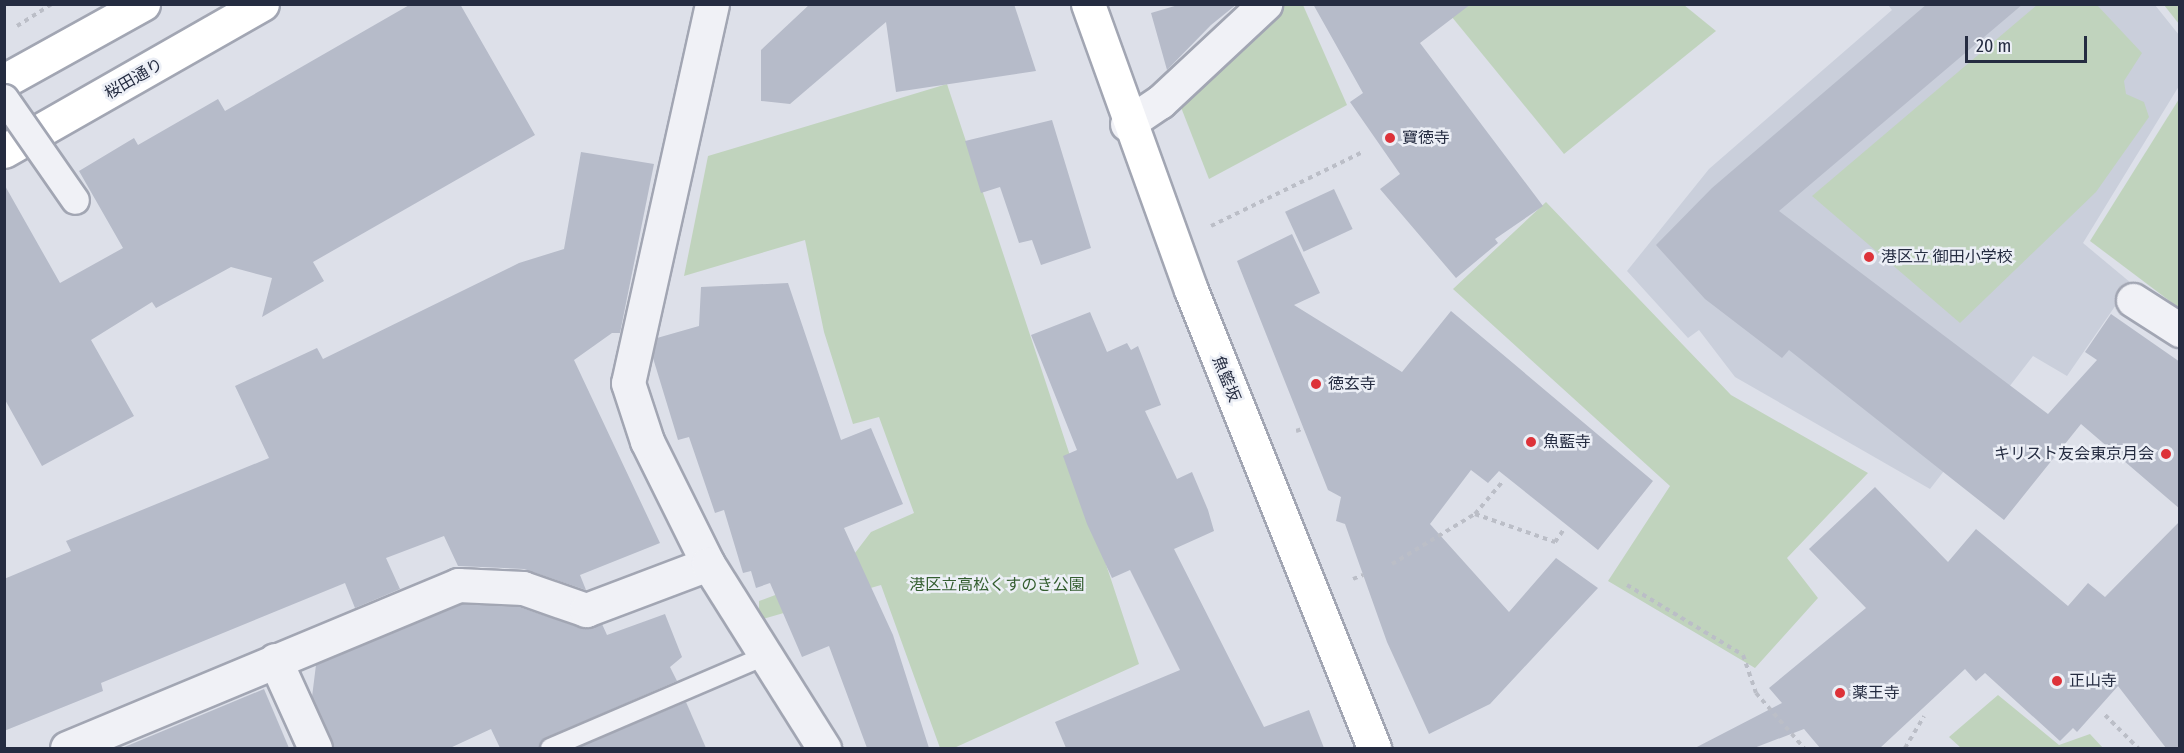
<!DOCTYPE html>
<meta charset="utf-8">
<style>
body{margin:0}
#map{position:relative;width:2184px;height:753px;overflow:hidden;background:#dde0e9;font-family:"Fira Sans Condensed","Noto Sans JP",sans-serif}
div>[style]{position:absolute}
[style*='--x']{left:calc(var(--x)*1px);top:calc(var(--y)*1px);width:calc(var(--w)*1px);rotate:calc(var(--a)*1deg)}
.built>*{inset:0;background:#cacfdb}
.green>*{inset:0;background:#c0d3bd}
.building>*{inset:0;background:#b6bbc9;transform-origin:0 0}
.path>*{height:4px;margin-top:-2px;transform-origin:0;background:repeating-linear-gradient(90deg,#bbbec7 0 4.5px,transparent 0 9px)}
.roads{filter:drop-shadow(2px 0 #a2a6b3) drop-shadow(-2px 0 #a2a6b3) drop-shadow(0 2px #a2a6b3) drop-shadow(0 -2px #a2a6b3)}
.service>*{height:18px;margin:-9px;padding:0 9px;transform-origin:9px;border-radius:9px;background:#f0f1f6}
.minor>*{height:33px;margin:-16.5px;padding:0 16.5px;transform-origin:16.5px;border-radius:16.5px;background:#f0f1f6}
.secondary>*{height:33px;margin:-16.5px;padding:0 16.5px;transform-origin:16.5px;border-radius:16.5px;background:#fff}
.trunk>*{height:33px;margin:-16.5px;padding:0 16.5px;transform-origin:16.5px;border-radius:16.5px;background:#fff}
.bridges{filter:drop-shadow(2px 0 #a2a6b3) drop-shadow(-2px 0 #a2a6b3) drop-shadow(0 2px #a2a6b3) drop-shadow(0 -2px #a2a6b3)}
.pedestrian-bridge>*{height:27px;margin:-13.5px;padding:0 13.5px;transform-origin:13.5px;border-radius:13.5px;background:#f0f1f6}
.dots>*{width:16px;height:16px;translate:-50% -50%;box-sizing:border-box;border:3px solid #eceff6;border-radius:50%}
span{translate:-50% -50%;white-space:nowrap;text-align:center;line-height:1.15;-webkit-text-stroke:5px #eceff6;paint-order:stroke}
.street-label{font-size:16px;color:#252c41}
.poi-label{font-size:16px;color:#252c41}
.left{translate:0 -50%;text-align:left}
.right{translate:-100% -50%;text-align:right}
.park-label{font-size:16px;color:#345e30}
.frame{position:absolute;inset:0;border:6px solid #252c41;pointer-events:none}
.scale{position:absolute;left:1965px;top:36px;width:122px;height:27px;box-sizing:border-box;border:3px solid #252c41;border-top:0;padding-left:8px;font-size:18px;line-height:21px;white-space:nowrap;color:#252c41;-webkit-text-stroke:4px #eceff6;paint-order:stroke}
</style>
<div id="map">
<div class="built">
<i style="clip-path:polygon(1888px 5px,2155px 5px,2179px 35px,2179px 86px,2083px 243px,2131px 283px,2067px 376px,2033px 356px,1930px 489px,1735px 377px,1699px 330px,1688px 338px,1627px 271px,1709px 169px,1892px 10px)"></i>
</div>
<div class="green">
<i style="clip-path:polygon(1453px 4px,1684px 5px,1716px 31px,1564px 154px,1447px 11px)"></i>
<i style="clip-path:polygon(1282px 5px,1303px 5px,1347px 105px,1209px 179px,1175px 92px)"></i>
<i style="clip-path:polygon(2037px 5px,2097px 5px,2142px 53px,2124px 81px,2126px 94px,2144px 102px,2149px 117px,2096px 192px,1960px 323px,1812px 196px)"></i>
<i style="clip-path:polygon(2164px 5px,2179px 5px,2179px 24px)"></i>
<i style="clip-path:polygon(947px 84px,1139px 664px,954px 748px,940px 748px,881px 585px,759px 620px,759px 601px,842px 570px,871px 532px,914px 513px,879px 417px,853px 424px,824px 332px,805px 240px,684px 276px,708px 156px)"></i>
<i style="clip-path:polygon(2179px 99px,2180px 308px,2179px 308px,2090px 241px)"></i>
<i style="clip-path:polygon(1546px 202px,1731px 395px,1868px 473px,1787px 558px,1818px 598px,1755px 668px,1608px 581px,1670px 486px,1453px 289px)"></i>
<i style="clip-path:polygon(1998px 695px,2059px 745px,2090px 734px,2103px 748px,1961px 748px,1949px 737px)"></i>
</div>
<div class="building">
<i style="clip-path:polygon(411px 4px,460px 4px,535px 135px,313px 262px,324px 281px,262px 317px,272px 278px,231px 267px,156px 308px,152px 302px,91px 340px,134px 416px,42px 466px,4px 398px,4px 184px,60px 283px,123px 248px,79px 171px,134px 138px,138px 145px,218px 99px,225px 111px)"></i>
<i style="clip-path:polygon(810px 4px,1014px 4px,1036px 71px,896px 92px,886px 22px,790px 104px,761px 101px,761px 50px)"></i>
<i style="clip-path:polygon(1237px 4px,1211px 25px,1167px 70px,1151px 13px,1178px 5px)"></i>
<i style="clip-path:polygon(1313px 4px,1471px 4px,1420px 43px,1543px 206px,1495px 239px,1498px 243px,1456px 278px,1380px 189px,1400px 174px,1350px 102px,1363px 93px)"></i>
<i style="clip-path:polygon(1927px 4px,2023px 4px,1779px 211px,2048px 414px,2097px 360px,2085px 352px,2111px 314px,2180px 362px,2180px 509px,2081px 424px,2004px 520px,1789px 350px,1782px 358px,1705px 299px,1656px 245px,1712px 188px)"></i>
<i style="clip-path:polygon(1052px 120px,1091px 248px,1041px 265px,1032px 240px,1019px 243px,1000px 187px,981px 193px,965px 141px)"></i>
<i style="clip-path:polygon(581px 152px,654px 164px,620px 333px,612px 333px,574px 360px,660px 543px,580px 575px,586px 590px,524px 569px,458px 566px,444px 536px,386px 558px,400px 589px,355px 608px,345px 583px,101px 683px,103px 691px,4px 731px,4px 579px,71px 551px,66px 541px,269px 458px,235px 386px,317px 348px,323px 359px,519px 263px,564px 249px)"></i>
<i style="left:1334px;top:189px;width:44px;height:54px;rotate:65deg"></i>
<i style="clip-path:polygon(1292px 234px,1320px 293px,1294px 305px,1402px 372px,1451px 311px,1653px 481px,1598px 550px,1499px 471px,1488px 483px,1471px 470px,1430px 524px,1509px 612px,1556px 558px,1598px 588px,1490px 704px,1429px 734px,1387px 642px,1345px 524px,1336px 521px,1341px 497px,1328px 490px,1237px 261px)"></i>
<i style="clip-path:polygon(788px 283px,841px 440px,871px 428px,903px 504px,844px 528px,893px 635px,929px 748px,867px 748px,829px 646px,802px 657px,770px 583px,756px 588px,751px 571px,743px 573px,724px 510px,715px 513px,689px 437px,678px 440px,653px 358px,657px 338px,699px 326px,701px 287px)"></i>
<i style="clip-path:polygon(1090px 312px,1107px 352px,1127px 343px,1131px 350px,1138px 346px,1161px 405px,1145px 411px,1177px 479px,1192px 472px,1208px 510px,1214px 531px,1174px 549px,1264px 727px,1309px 710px,1324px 748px,1066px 748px,1055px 722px,1180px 670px,1130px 570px,1112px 578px,1087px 524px,1063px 456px,1077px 450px,1031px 335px)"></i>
<i style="clip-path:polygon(1875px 487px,1948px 562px,1976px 529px,2068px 606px,2088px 583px,2105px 597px,2180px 521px,2180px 748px,2166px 748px,2118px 686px,2077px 732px,2073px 728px,2060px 741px,1985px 673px,1976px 681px,1965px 669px,1880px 748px,1820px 748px,1804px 729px,1754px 748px,1695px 748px,1782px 703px,1769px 688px,1866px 608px,1809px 549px)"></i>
<i style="clip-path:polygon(462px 604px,519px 607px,581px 628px,602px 624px,607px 635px,665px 614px,682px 657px,670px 667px,677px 681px,546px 738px,539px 748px,500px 748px,491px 729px,450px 748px,334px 748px,312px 697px,316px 665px)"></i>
<i style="clip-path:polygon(264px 689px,289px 748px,122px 748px)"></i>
<i style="clip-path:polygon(686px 702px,706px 748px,577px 748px)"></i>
</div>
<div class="path">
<i style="--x:17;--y:26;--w:41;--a:-32.2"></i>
<i style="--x:1211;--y:226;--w:169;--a:-26"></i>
<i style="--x:1296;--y:431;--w:6;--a:-18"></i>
<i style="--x:1475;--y:514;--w:85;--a:19.3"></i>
<i style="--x:1555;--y:542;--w:16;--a:-55"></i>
<i style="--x:1392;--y:564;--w:97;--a:-31.1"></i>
<i style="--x:1475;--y:514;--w:43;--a:-49.7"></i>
<i style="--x:1353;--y:579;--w:11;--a:-22"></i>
<i style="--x:1627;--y:585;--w:135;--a:31.1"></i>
<i style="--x:1743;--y:655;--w:40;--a:71.1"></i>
<i style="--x:1756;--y:693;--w:73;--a:48.9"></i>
<i style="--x:2105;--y:715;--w:47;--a:45"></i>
<i style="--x:1905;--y:748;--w:37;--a:-59"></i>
</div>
<div class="roads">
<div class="service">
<i style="--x:550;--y:748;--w:231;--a:-23.2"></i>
</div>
<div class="minor">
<i style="--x:1127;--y:124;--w:40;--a:-34"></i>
<i style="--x:1160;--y:102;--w:144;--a:-43"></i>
<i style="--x:2133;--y:300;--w:56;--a:32.6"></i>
<i style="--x:708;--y:564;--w:137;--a:-116.4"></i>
<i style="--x:647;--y:441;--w:61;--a:-108.1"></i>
<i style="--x:628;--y:383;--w:388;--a:-77.5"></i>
<i style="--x:275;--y:660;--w:97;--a:65.6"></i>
<i style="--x:67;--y:748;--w:424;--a:-22.6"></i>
<i style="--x:458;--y:585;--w:65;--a:2.6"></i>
<i style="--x:523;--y:588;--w:67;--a:19.2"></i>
<i style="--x:586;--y:610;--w:130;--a:-20.7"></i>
<i style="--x:708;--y:564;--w:218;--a:57.8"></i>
</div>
<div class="secondary">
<i style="--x:1088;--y:4;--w:304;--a:70.2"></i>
<i style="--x:1191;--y:290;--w:493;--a:68.2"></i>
</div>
<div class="trunk">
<i style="--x:4;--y:81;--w:159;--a:-29"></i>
<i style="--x:4;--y:151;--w:297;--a:-29.7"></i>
</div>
</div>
<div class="bridges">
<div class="pedestrian-bridge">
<i style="--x:4;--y:98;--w:124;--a:55.2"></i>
</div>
</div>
<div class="dots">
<i style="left:1390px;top:138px;background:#dd3239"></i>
<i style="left:1869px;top:257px;background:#dd3239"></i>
<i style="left:1316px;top:384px;background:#dd3239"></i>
<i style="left:1531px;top:442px;background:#dd3239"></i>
<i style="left:2166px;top:454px;background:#dd3239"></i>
<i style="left:2057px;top:681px;background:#dd3239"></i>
<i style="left:1840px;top:693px;background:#dd3239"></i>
</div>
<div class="street-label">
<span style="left:134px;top:79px;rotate:-30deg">桜田通り</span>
<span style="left:1226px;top:379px;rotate:68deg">魚籃坂</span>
</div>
<div class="poi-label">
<span class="left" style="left:1402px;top:138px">寶徳寺</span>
<span class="left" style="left:1881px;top:257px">港区立 御田小学校</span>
<span class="left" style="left:1328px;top:384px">徳玄寺</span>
<span class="left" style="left:1543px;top:442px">魚藍寺</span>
<span class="right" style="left:2154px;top:454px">キリスト友会東京月会</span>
<span class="left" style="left:2069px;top:681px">正山寺</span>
<span class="left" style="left:1852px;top:693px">薬王寺</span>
</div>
<div class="park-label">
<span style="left:997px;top:585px">港区立高松くすのき公園</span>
</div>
<div class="frame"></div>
<div class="scale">20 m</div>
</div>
